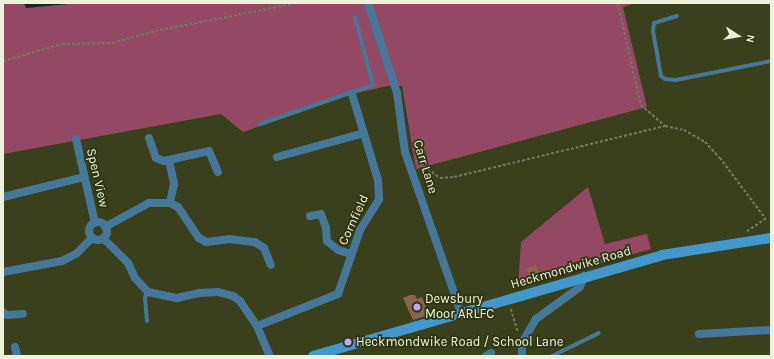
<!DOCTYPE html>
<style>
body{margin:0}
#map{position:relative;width:774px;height:359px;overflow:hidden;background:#39401b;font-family:Karla,sans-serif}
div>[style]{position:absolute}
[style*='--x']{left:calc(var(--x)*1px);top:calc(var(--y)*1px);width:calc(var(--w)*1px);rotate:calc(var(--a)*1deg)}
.green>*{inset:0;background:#934863}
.water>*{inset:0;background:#112b25}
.building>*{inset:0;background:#88664c;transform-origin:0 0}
.path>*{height:1.5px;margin-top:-0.75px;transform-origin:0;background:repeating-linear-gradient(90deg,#737a5a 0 3px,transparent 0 5px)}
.service>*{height:4px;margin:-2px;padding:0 2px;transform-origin:2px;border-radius:2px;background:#457798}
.minor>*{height:8px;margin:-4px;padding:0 4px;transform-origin:4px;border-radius:4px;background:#457798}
.minor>.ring{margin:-4px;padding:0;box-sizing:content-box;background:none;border:8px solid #457798;border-radius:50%}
.secondary>*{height:10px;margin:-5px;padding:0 5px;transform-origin:5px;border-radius:5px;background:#4297cb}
.dots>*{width:11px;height:11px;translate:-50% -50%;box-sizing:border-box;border:2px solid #2f3610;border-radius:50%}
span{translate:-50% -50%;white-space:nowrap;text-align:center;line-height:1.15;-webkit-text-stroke:3.5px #2f3610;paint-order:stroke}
.street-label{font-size:13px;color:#ecf2dc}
.poi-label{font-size:13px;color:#ecf2dc}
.left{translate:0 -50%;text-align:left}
.frame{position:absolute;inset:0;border:4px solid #ecf2dc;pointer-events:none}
.north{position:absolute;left:718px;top:16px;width:40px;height:40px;-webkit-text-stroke:3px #2f3610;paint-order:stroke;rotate:102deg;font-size:11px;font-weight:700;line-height:16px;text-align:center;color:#ecf2dc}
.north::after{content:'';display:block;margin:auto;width:14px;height:18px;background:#ecf2dc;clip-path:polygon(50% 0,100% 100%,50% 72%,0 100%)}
</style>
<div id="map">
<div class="green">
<i style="clip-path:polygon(3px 3px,635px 3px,623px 7px,647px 107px,416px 169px,402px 86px,388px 86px,352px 94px,243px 132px,221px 114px,3px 154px)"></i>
<i style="clip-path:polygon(588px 187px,605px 244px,647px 234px,651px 249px,518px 287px,521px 242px)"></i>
</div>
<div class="water">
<i style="clip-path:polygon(24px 3px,79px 3px,26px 8px)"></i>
</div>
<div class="building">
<i style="left:536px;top:265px;width:15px;height:10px;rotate:70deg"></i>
<i style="clip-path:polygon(410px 295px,415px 295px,417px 299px,422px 297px,429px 315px,413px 320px,403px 298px)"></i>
</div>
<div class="path">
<i style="--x:618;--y:3;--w:105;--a:77.3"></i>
<i style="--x:641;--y:105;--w:32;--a:41"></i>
<i style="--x:3;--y:61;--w:61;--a:-16.1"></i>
<i style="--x:62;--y:44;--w:50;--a:-1.1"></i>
<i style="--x:112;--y:43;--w:50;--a:-15.2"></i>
<i style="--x:160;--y:30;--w:140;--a:-11.1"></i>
<i style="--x:416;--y:160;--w:30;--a:37"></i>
<i style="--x:440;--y:178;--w:14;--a:-4"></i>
<i style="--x:454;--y:177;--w:217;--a:-13.6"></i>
<i style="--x:665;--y:126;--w:19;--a:12"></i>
<i style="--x:684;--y:130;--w:24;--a:30"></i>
<i style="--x:705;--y:142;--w:22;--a:47"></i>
<i style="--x:720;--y:158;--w:76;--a:53"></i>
<i style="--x:766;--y:219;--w:23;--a:146"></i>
<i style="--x:511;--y:309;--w:24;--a:73"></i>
</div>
<div class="service">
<i style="--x:677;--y:16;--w:24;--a:163"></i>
<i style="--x:654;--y:23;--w:8;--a:97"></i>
<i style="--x:653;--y:31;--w:46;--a:79.9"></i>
<i style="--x:661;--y:76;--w:5;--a:37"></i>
<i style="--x:665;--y:79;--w:11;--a:5"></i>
<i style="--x:676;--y:80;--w:97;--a:-11.3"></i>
<i style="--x:260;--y:124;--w:120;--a:-19"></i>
<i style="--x:373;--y:85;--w:70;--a:-104.8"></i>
<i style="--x:147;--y:321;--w:24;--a:-95"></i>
<i style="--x:145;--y:297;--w:6;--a:-59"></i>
<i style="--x:552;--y:356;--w:52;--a:-26.1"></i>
</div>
<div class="minor">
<i style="--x:368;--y:3;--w:95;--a:72.1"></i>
<i style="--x:397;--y:93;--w:60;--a:82.3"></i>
<i style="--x:405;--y:152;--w:170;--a:70.8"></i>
<i style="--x:149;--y:138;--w:21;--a:71"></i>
<i style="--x:156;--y:158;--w:9;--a:21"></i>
<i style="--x:164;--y:161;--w:46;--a:-12.5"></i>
<i style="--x:209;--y:151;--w:23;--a:67"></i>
<i style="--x:76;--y:139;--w:86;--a:77.3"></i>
<i style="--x:277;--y:157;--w:90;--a:-15.4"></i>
<i style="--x:169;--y:160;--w:25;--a:78"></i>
<i style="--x:174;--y:184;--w:19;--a:102"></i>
<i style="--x:3;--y:197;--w:83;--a:-13.9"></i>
<i style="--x:310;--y:216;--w:11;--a:-10"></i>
<i style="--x:321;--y:214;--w:15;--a:70"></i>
<i style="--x:326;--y:228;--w:13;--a:86"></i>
<i style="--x:327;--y:241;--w:14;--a:39"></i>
<i style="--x:338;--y:250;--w:14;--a:17"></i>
<i class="ring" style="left:89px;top:222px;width:10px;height:10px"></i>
<i style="--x:105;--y:227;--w:50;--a:-28.6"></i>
<i style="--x:149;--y:203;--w:21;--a:0"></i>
<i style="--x:170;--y:203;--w:9;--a:27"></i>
<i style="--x:178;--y:207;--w:37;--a:56"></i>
<i style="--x:199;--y:238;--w:8;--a:30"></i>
<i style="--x:206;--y:242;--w:23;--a:-7"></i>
<i style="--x:229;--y:239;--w:26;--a:7"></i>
<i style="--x:255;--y:242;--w:11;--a:34"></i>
<i style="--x:264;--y:248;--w:18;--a:68"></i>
<i style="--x:103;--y:238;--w:35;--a:45"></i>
<i style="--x:128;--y:263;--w:17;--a:65"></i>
<i style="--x:135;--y:278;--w:19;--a:47"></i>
<i style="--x:148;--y:292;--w:30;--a:12"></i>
<i style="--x:177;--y:298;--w:23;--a:-13"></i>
<i style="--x:199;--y:293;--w:19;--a:-3"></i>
<i style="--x:218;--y:292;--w:16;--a:15"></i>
<i style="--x:233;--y:296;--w:9;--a:36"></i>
<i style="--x:240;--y:301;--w:30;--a:56"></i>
<i style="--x:257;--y:326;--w:33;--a:67"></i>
<i style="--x:3;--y:272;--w:60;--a:-10.6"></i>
<i style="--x:62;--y:261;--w:16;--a:-27"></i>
<i style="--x:76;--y:254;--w:23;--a:-45"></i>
<i style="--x:3;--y:312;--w:5;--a:37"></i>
<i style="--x:7;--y:315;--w:16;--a:-4"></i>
<i style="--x:257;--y:326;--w:87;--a:-21.6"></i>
<i style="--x:338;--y:294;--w:68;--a:-71"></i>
<i style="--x:360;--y:230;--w:36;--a:-58"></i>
<i style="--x:379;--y:199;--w:19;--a:-93"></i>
<i style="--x:378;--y:180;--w:90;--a:-106.8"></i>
<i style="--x:699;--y:334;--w:72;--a:-3.2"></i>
<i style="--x:15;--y:347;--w:9;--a:77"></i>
<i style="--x:486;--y:356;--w:6;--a:-31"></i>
<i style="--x:522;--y:356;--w:13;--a:-90"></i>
<i style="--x:522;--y:343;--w:28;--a:-60"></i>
<i style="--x:536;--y:319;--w:54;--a:-36"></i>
<i style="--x:580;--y:287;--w:12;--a:-70"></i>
</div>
<div class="secondary">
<i style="--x:313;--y:356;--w:363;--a:-16.1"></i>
<i style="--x:662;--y:255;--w:110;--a:-8.9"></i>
</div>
<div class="dots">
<i style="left:417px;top:307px;background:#c0a8f3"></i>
<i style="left:348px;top:342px;background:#c0a8f3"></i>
</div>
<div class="street-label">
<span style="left:425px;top:167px;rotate:73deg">Carr Lane</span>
<span style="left:97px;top:178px;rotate:77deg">Spen View</span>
<span style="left:354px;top:220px;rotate:-65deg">Cornfield</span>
<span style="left:571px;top:268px;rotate:-16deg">Heckmondwike Road</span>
</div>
<div class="poi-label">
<span class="left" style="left:425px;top:307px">Dewsbury<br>Moor ARLFC</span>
<span class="left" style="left:356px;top:342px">Heckmondwike Road / School Lane</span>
</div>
<div class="frame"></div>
<div class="north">N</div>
</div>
